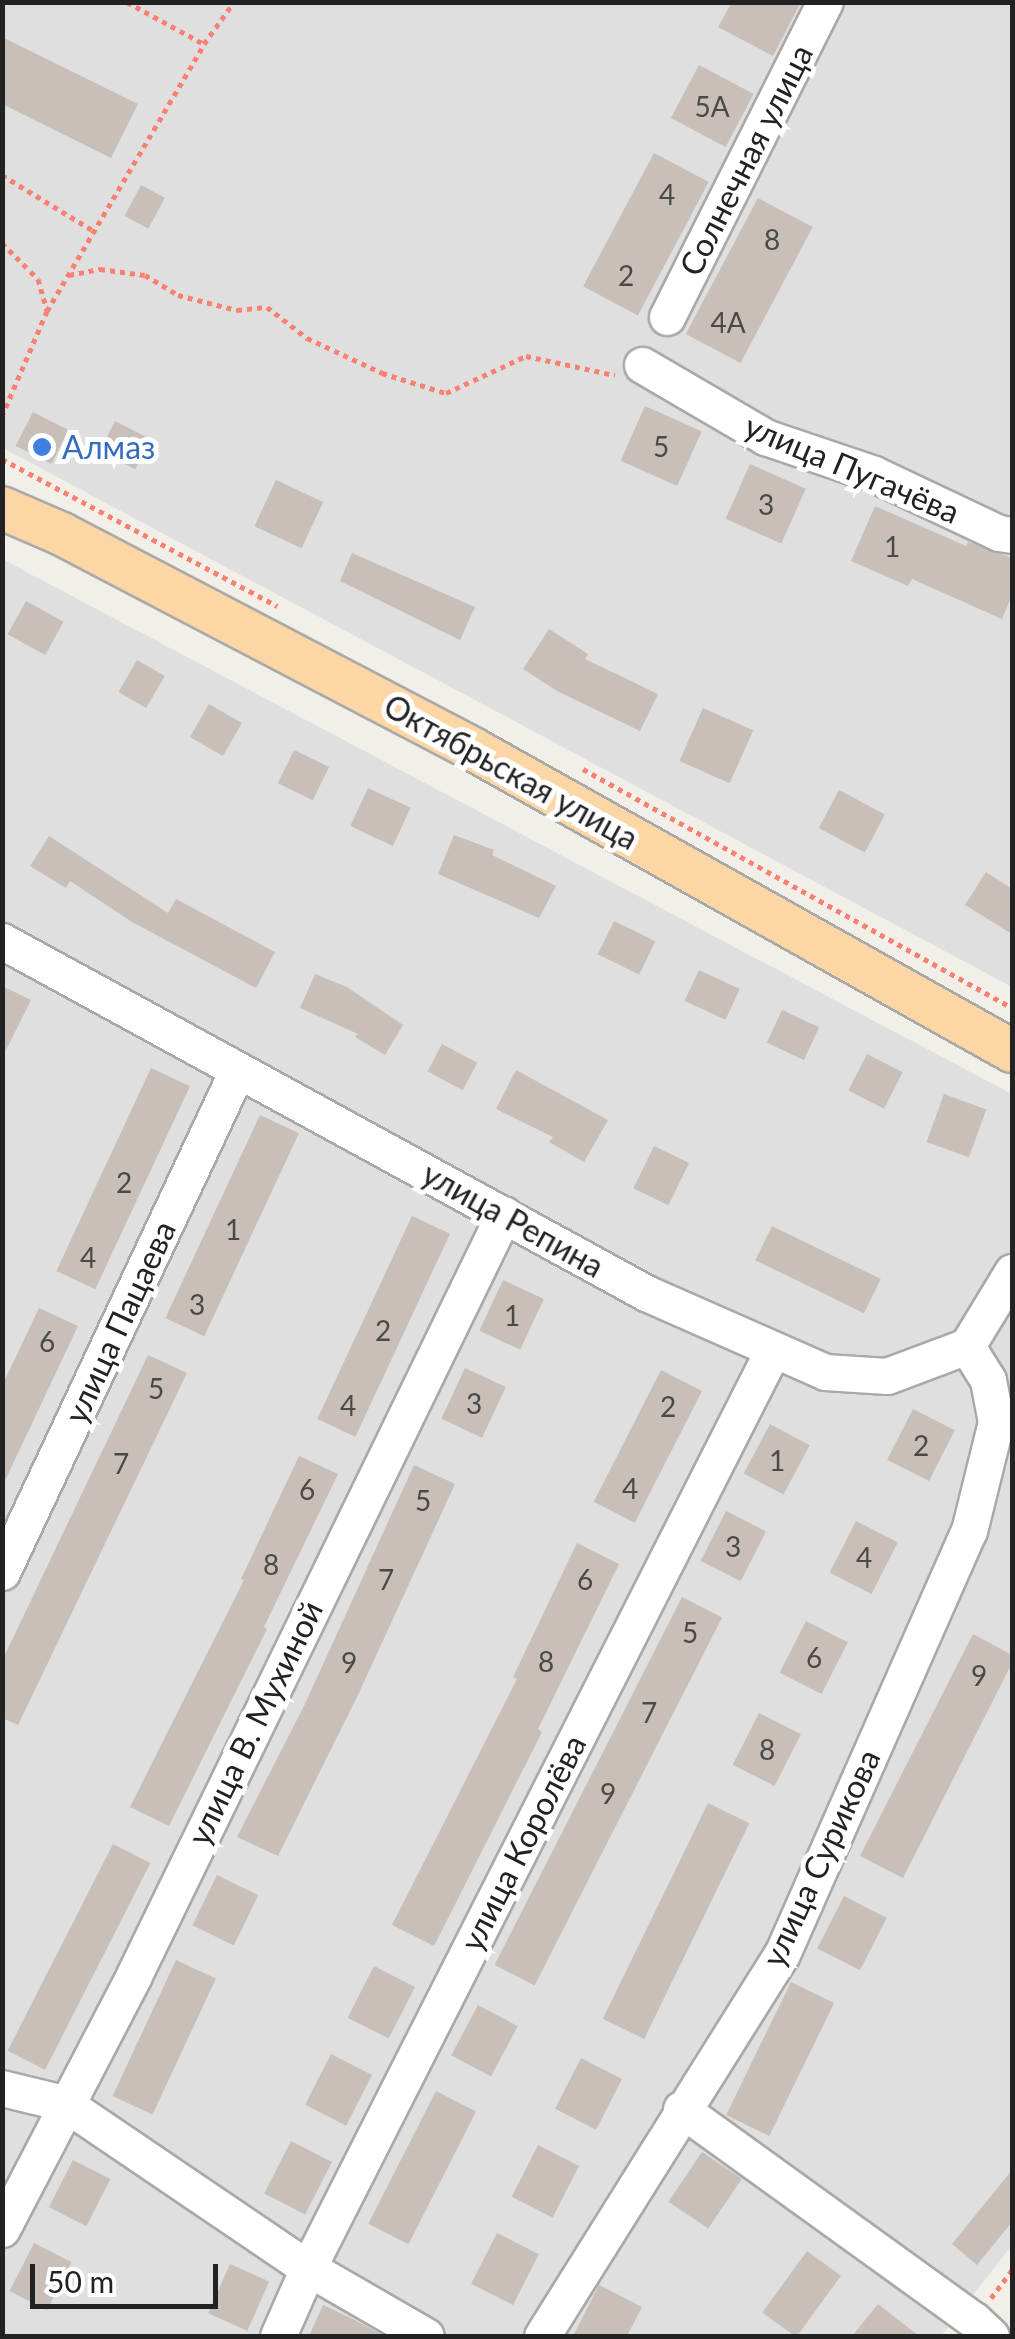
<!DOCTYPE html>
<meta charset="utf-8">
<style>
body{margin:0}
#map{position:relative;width:1015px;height:2339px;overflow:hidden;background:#f2efe9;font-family:Lato,sans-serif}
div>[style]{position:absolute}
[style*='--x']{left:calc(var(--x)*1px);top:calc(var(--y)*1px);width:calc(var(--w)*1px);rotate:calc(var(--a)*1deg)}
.residential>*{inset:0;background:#e0dfdf}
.building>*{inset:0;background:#c7bfb8;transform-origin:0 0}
.path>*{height:5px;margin-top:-2.5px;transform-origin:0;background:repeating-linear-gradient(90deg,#fa8072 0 5px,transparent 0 10px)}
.roads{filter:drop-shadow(2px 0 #a9a9a9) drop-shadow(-2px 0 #a9a9a9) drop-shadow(0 2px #a9a9a9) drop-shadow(0 -2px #a9a9a9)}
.minor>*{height:35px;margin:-17.5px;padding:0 17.5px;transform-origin:17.5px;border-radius:17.5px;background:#fff}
.major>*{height:42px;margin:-21px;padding:0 21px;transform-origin:21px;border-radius:21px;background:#fcd6a4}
.dots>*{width:28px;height:28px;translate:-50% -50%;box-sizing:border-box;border:5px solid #fff;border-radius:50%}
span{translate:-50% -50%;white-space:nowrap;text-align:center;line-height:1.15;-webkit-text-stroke:10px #fff;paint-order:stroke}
.number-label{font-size:28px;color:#4b4948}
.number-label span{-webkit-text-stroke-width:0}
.street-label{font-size:32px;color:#222}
.shop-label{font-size:32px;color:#366cbe}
.left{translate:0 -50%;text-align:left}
.frame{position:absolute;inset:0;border:5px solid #222;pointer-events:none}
.scale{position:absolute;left:30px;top:2264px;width:188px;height:45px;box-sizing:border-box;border:5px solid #222;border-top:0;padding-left:12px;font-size:30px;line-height:35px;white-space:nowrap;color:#222;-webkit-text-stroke:8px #fff;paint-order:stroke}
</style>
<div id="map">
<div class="residential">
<i style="clip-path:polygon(3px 3px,1012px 3px,1012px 987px,3px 448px)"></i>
<i style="clip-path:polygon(2px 559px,1012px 1094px,1012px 2245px,941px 2336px,3px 2336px)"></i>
</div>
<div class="building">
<i style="clip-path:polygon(732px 2px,801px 2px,773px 56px,718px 27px)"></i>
<i style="clip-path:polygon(2px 37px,138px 104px,111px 158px,2px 104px)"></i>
<i style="left:699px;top:65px;width:62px;height:60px;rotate:28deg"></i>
<i style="left:654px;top:153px;width:62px;height:151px;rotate:28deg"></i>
<i style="left:141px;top:185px;width:27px;height:35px;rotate:28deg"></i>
<i style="left:758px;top:198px;width:62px;height:154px;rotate:28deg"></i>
<i style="left:645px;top:406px;width:62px;height:60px;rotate:24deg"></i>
<i style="left:33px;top:412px;width:40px;height:38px;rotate:27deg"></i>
<i style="left:115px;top:421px;width:40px;height:34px;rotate:27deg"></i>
<i style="left:750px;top:464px;width:61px;height:60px;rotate:24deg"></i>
<i style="left:276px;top:480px;width:52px;height:51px;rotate:25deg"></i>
<i style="clip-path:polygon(875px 506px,966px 546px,968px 542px,1012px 558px,1012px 595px,1002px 619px,912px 579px,908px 586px,851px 561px)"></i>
<i style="clip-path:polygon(352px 553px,475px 607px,460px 640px,340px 581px)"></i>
<i style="left:26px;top:601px;width:43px;height:38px;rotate:29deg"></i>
<i style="clip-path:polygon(549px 629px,588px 654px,585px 659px,658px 694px,640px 731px,557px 691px,523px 669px)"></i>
<i style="left:137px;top:660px;width:32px;height:37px;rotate:30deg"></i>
<i style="left:209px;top:704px;width:38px;height:38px;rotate:30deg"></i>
<i style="left:703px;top:708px;width:55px;height:58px;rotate:24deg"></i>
<i style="left:294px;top:750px;width:39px;height:37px;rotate:26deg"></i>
<i style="left:368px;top:788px;width:47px;height:42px;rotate:25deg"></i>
<i style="left:839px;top:790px;width:52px;height:43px;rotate:28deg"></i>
<i style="clip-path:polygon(454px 835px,494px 850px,492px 855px,556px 886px,539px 918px,438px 874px)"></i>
<i style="clip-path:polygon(49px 836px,168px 913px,176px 899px,275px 952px,256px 988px,132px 922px,70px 881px,66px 888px,30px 866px)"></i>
<i style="clip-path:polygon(986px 872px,1012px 889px,1012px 934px,965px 905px)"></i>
<i style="left:614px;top:921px;width:46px;height:37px;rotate:26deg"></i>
<i style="left:699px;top:970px;width:45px;height:34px;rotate:25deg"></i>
<i style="clip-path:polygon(315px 974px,347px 987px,403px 1025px,385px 1055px,355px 1037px,358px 1034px,300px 1008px)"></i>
<i style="clip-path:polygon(2px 986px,31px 1000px,2px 1058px)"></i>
<i style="left:782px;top:1010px;width:41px;height:36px;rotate:25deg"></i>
<i style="left:442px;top:1044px;width:40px;height:31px;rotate:28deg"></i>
<i style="left:867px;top:1054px;width:40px;height:41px;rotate:27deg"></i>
<i style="left:151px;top:1068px;width:43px;height:224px;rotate:25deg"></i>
<i style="clip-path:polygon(516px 1070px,608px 1120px,584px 1162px,549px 1142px,553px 1137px,496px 1109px)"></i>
<i style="left:944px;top:1094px;width:45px;height:51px;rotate:20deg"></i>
<i style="left:260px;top:1115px;width:43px;height:224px;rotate:25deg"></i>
<i style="left:654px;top:1146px;width:39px;height:47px;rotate:26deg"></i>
<i style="left:412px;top:1216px;width:42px;height:224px;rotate:25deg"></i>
<i style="left:772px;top:1226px;width:121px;height:38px;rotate:26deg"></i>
<i style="left:503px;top:1280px;width:45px;height:56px;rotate:25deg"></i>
<i style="clip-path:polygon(39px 1308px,78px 1326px,2px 1487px,2px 1386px)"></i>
<i style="clip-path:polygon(148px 1355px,187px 1373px,18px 1725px,2px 1718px,2px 1661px)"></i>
<i style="left:465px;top:1368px;width:45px;height:56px;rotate:25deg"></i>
<i style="left:661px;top:1370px;width:46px;height:148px;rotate:27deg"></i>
<i style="left:913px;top:1409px;width:47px;height:57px;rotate:27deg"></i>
<i style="left:770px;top:1424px;width:45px;height:56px;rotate:28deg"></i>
<i style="clip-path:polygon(299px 1456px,338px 1474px,264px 1627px,267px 1629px,169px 1826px,130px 1807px,244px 1580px,241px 1579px)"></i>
<i style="clip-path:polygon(414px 1465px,455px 1484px,357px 1697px,278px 1856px,237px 1837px,304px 1706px)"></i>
<i style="left:726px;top:1511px;width:45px;height:56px;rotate:27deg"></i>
<i style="left:856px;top:1521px;width:47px;height:58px;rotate:27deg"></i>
<i style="clip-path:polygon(577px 1543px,619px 1564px,538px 1729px,542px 1732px,434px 1946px,392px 1925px,517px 1679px,513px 1677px)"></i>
<i style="left:682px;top:1597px;width:45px;height:413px;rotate:27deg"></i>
<i style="left:806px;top:1621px;width:47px;height:58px;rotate:27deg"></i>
<i style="clip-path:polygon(973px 1634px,1012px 1655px,1012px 1663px,903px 1878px,860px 1856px)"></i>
<i style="left:759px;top:1713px;width:47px;height:58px;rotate:27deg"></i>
<i style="left:708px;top:1803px;width:46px;height:240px;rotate:26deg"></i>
<i style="left:113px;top:1844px;width:42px;height:232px;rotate:27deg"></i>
<i style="left:217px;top:1875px;width:46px;height:56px;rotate:26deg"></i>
<i style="left:844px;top:1896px;width:48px;height:59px;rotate:27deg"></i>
<i style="left:176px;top:1960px;width:44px;height:150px;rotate:25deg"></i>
<i style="left:374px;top:1966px;width:46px;height:58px;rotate:27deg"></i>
<i style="left:791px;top:1982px;width:48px;height:148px;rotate:26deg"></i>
<i style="left:478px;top:2005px;width:45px;height:57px;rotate:28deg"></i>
<i style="left:331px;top:2054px;width:46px;height:57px;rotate:27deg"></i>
<i style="left:581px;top:2058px;width:46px;height:57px;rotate:27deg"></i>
<i style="left:436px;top:2091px;width:45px;height:149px;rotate:27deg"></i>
<i style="left:291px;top:2141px;width:46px;height:59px;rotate:27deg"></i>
<i style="left:538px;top:2145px;width:46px;height:58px;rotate:27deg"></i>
<i style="left:702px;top:2152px;width:48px;height:60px;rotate:34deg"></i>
<i style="left:73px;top:2160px;width:42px;height:53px;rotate:27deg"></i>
<i style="clip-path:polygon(1012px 2170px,1012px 2222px,977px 2265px,952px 2244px)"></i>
<i style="left:497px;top:2233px;width:47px;height:57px;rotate:27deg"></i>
<i style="left:34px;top:2243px;width:42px;height:54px;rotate:27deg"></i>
<i style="left:807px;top:2251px;width:42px;height:76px;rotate:36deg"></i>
<i style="left:230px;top:2264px;width:43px;height:54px;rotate:24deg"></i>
<i style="clip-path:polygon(599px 2285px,642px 2307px,627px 2336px,573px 2336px)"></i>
<i style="clip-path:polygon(878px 2304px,919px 2336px,852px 2336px)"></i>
<i style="clip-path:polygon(323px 2305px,355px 2320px,384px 2336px,309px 2336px)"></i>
</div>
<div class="path">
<i style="--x:127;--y:2;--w:88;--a:28.6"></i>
<i style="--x:2;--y:175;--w:105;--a:31.4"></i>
<i style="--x:2;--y:243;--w:51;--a:45"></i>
<i style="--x:38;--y:279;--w:33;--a:74"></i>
<i style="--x:47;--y:311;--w:114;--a:113.2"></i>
<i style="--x:69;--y:275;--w:32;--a:-11"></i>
<i style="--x:100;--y:269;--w:45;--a:7.6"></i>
<i style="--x:145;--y:275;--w:39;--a:31"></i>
<i style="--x:178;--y:295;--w:61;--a:14.3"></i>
<i style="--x:237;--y:310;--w:30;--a:-6"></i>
<i style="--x:267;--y:307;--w:51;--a:37.8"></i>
<i style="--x:307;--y:338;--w:83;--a:25"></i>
<i style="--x:382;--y:373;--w:67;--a:17.4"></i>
<i style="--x:446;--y:393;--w:88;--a:-24.8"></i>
<i style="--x:526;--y:356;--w:91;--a:12.1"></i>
<i style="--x:47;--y:311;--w:310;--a:-59.5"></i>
<i style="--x:204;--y:44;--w:52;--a:-54.5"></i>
<i style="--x:2;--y:459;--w:312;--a:28.1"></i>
<i style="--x:583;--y:769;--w:491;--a:29.1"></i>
<i style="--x:991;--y:2298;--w:35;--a:-53"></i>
</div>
<div class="roads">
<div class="minor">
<i style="--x:667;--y:317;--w:352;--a:-63.4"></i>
<i style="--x:642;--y:365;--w:143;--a:30.3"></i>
<i style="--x:765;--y:437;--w:115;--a:18.7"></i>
<i style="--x:874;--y:474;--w:138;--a:25.3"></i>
<i style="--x:999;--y:533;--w:13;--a:9"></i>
<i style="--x:2;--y:941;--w:734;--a:28.66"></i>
<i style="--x:646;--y:1293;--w:196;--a:23.8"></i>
<i style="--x:825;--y:1372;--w:62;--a:3.7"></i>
<i style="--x:887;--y:1376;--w:85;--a:-20.6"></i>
<i style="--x:967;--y:1346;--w:87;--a:-58.7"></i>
<i style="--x:2;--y:1572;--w:553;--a:-64.87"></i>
<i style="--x:2;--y:2088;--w:64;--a:13.6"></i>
<i style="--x:64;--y:2103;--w:295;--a:34.1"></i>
<i style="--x:308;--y:2268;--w:136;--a:30"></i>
<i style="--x:681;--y:2109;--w:361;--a:35.8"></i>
<i style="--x:974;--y:2320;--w:23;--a:43"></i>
<i style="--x:2;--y:2229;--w:286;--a:-62.5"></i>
<i style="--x:134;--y:1975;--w:846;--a:-64.07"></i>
<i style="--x:278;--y:2336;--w:74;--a:-66.2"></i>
<i style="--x:308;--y:2268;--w:1027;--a:-63.14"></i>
<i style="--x:542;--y:2336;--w:451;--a:-57.9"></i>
<i style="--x:782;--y:1954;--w:462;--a:-66.2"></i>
<i style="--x:969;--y:1531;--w:112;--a:-76.1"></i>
<i style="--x:996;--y:1422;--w:43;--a:-100.8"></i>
<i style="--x:988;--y:1380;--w:40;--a:-122"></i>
</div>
<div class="major">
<i style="--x:2;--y:508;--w:65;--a:23.4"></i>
<i style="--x:62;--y:534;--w:462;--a:27.6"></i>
<i style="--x:471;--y:748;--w:620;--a:29.25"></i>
</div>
</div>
<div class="dots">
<i style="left:42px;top:447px;background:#3f7fe0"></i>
</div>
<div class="number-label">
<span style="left:712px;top:106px">5А</span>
<span style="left:667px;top:194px">4</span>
<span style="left:772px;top:239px">8</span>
<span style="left:626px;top:275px">2</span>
<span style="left:728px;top:322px">4А</span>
<span style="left:661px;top:446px">5</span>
<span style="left:766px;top:504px">3</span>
<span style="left:892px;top:546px">1</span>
<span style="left:124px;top:1182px">2</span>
<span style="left:233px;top:1229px">1</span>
<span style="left:88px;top:1257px">4</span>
<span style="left:197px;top:1304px">3</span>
<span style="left:512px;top:1315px">1</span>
<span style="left:383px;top:1330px">2</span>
<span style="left:47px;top:1341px">6</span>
<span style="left:156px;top:1388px">5</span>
<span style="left:474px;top:1403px">3</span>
<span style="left:348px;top:1405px">4</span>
<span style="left:668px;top:1406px">2</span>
<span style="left:921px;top:1445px">2</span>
<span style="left:777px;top:1460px">1</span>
<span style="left:121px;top:1463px">7</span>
<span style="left:630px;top:1488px">4</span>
<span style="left:307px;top:1489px">6</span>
<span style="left:423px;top:1500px">5</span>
<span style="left:733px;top:1546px">3</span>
<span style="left:864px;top:1557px">4</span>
<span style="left:271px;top:1564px">8</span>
<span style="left:386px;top:1579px">7</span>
<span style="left:585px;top:1579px">6</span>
<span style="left:690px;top:1632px">5</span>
<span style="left:814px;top:1657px">6</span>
<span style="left:546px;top:1661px">8</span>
<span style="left:349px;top:1662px">9</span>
<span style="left:979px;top:1675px">9</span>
<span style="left:649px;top:1712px">7</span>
<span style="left:767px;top:1749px">8</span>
<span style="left:608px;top:1793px">9</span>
</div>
<div class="street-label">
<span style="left:746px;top:160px;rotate:-63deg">Солнечная улица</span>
<span style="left:852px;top:469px;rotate:23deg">улица Пугачёва</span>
<span style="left:511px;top:772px;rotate:29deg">Октябрьская улица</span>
<span style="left:513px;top:1220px;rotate:29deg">улица Репина</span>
<span style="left:120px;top:1322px;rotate:-65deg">улица Пацаева</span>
<span style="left:255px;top:1723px;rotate:-64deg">улица В. Мухиной</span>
<span style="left:523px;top:1843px;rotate:-63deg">улица Королёва</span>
<span style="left:821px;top:1858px;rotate:-65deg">улица Сурикова</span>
</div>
<div class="shop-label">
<span class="left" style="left:62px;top:447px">Алмаз</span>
</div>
<div class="frame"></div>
<div class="scale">50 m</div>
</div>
